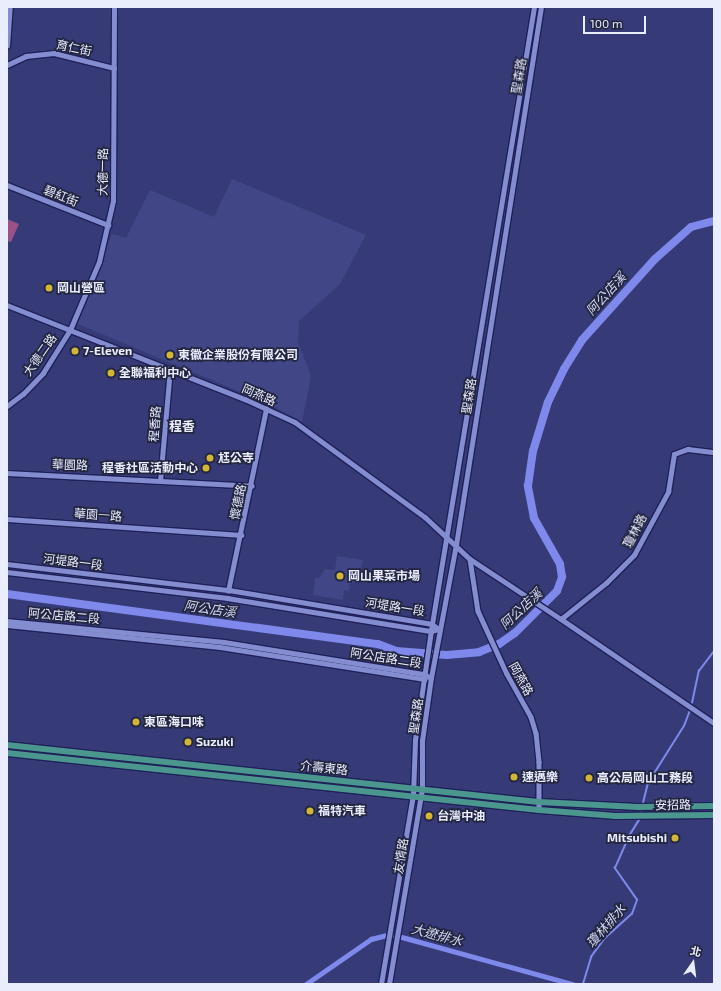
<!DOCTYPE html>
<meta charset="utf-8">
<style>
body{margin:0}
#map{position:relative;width:721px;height:991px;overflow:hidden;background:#363b77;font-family:"Exo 2","Noto Sans TC",sans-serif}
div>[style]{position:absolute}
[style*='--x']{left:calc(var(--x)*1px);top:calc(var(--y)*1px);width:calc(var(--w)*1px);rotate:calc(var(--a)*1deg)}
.built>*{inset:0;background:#414687}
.green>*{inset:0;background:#995188}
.stream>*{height:1.5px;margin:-0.75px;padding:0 0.75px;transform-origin:0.75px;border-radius:0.75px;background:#7e89eb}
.canal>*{height:4.5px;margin:-2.25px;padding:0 2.25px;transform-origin:2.25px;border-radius:2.25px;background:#7e89eb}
.river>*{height:8px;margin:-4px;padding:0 4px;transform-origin:4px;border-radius:4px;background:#7e89eb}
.roads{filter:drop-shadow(1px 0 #1f2059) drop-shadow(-1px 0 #1f2059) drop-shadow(0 1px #1f2059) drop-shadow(0 -1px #1f2059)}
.minor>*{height:4.5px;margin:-2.25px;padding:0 2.25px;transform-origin:2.25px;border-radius:2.25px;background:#838dcf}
.major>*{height:6px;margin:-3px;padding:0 3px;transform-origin:3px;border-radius:3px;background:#4b978f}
.dots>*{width:11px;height:11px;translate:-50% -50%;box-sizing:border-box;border:2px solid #232641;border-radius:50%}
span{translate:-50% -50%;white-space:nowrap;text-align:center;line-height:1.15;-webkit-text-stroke:3.5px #232641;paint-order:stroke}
.street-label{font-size:12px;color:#eaedfc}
.poi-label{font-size:12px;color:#eaedfc;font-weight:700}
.left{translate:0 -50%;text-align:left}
.right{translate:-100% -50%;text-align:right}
.water-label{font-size:13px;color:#d2d7f0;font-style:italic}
.neighbourhood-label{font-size:13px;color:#eaedfc;font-weight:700}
.frame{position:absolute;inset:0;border:8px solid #eaedfc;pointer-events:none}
.north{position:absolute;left:673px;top:943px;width:40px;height:40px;-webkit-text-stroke:3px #232641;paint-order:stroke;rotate:14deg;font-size:11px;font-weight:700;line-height:16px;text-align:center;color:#eaedfc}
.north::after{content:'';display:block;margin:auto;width:14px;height:18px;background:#eaedfc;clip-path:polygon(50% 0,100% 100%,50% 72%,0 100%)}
.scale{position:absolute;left:583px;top:16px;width:63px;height:18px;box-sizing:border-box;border:2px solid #eaedfc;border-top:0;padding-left:5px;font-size:12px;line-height:14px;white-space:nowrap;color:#eaedfc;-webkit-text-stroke:3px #232641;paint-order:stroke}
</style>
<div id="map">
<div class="built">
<i style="clip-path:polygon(232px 179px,366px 235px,340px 284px,299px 321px,298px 342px,311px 376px,302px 422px,269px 404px,78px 324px,112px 234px,126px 238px,150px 190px,214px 217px)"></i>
<i style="clip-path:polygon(337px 556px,363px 560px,359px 581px,350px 584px,349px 591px,344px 590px,343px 600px,313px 595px,315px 578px,319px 578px,325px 569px,335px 570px)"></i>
</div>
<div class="green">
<i style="clip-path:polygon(7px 219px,19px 224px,11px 242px,7px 241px)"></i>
</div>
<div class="stream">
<i style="--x:692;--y:703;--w:33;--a:-78"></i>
<i style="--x:699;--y:671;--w:25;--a:-53"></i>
<i style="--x:643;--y:803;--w:21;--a:-76"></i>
<i style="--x:648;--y:783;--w:67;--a:-57.7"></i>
<i style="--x:684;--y:726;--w:17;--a:-69"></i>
<i style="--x:641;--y:813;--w:2;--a:-90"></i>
<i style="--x:583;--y:984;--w:28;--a:-73"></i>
<i style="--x:591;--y:957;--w:24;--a:-54"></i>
<i style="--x:605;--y:938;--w:36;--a:-42"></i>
<i style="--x:632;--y:914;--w:15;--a:-70"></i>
<i style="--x:637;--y:900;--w:39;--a:-125"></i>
<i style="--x:615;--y:868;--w:35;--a:-66"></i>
<i style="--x:629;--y:836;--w:19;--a:-58"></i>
</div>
<div class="canal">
<i style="--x:306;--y:984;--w:79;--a:-34.7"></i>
<i style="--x:371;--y:939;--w:21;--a:-14"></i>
<i style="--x:391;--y:934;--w:189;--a:15.4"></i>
</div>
<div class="river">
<i style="--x:7;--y:594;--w:374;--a:7.7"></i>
<i style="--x:378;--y:644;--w:19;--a:21"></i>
<i style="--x:396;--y:651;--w:51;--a:4.5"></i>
<i style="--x:447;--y:655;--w:32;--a:-5"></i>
<i style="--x:479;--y:652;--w:22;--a:-22"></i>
<i style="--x:499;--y:644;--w:19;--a:-35"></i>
<i style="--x:515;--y:633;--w:59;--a:-45"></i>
<i style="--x:557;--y:591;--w:15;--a:-70"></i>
<i style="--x:562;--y:577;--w:13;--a:-99"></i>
<i style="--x:560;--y:564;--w:53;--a:-119.5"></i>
<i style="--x:534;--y:518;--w:33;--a:-101"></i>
<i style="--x:528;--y:486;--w:35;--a:-82"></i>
<i style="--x:533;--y:451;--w:51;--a:-73"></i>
<i style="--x:548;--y:402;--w:37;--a:-64"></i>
<i style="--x:564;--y:369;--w:34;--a:-58"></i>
<i style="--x:582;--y:340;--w:109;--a:-48"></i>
<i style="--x:655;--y:259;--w:48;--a:-41.6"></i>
<i style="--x:691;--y:227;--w:24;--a:-15"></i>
</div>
<div class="roads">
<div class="minor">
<i style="--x:7;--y:46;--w:39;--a:-86"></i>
<i style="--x:7;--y:65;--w:21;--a:-25"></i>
<i style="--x:26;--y:56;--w:28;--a:-6"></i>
<i style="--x:54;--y:53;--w:62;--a:14"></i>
<i style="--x:7;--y:185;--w:109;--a:21.6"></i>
<i style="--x:7;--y:305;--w:256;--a:21.6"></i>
<i style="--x:245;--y:399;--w:55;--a:24.7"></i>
<i style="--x:295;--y:422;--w:161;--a:36.2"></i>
<i style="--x:425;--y:517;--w:62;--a:43"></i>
<i style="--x:470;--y:559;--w:109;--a:33.4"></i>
<i style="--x:561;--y:619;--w:58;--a:-38.7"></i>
<i style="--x:606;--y:583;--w:40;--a:-45"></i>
<i style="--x:634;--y:555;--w:72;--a:-61.6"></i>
<i style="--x:668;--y:492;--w:38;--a:-81"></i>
<i style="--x:674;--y:454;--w:15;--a:-20"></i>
<i style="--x:688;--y:449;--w:26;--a:7"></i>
<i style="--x:7;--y:406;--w:20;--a:-37"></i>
<i style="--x:23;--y:394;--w:29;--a:-46"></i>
<i style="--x:43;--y:373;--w:51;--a:-57.9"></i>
<i style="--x:70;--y:330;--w:74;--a:-66.9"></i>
<i style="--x:99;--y:262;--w:63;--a:-77.1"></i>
<i style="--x:113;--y:201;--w:194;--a:-89.7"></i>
<i style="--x:7;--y:473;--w:245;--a:3"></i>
<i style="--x:160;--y:481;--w:112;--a:-84.9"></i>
<i style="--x:7;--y:519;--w:235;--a:3.9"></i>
<i style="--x:470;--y:559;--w:53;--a:81.3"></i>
<i style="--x:478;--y:611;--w:69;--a:65.3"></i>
<i style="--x:507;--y:674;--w:49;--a:60.8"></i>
<i style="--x:531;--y:717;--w:17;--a:73"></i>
<i style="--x:536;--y:733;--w:29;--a:84"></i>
<i style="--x:539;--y:762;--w:48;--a:90"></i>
<i style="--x:7;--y:564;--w:224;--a:6.7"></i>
<i style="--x:229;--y:590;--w:206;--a:9.5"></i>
<i style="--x:432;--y:624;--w:9;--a:36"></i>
<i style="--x:7;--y:572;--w:222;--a:6.7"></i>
<i style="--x:227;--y:598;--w:207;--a:9.2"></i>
<i style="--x:431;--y:631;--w:8;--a:-14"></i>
<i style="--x:228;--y:591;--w:186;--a:-78.2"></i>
<i style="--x:561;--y:619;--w:185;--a:34.2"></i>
<i style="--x:7;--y:621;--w:218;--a:5.5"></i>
<i style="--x:224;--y:642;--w:203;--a:9.1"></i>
<i style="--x:424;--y:674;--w:8;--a:30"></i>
<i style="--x:7;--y:625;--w:214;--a:5.9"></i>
<i style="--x:220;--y:647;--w:207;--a:8.9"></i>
<i style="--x:381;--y:984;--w:192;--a:-80.4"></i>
<i style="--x:413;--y:795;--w:55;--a:-87.9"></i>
<i style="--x:415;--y:740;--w:117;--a:-81.7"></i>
<i style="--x:432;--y:624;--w:625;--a:-80.61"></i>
<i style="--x:389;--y:984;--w:199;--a:-80.4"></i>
<i style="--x:422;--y:788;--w:47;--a:-90"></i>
<i style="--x:422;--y:741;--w:64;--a:-81.9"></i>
<i style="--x:431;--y:678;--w:135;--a:-79.4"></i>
<i style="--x:456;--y:545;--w:545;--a:-81.02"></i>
</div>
<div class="major">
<i style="--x:7;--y:745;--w:535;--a:6.12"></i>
<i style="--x:539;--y:802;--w:99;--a:2.9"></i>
<i style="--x:638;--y:807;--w:76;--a:-0.8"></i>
<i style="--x:7;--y:753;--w:535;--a:6.12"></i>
<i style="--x:539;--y:810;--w:77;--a:4.5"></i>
<i style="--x:616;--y:816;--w:98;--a:-0.6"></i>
</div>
</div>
<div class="dots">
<i style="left:49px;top:288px;background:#d2b736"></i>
<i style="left:75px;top:351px;background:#d2b736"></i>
<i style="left:170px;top:355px;background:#d2b736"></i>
<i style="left:111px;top:373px;background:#d2b736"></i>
<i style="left:210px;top:458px;background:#d2b736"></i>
<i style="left:206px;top:468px;background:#d2b736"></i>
<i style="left:340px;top:576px;background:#d2b736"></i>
<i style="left:136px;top:722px;background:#d2b736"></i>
<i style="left:188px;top:742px;background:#d2b736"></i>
<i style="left:514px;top:777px;background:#d2b736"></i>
<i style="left:589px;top:778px;background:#d2b736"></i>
<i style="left:310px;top:811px;background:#d2b736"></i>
<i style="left:429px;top:816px;background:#d2b736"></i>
<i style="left:675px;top:838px;background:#d2b736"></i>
</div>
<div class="street-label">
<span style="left:74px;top:48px;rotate:12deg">育仁街</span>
<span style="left:519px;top:76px;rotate:-81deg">聖森路</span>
<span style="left:103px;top:172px;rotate:-89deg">大德一路</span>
<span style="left:61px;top:196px;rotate:22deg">碧紅街</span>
<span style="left:40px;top:355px;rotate:-55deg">大德二路</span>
<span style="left:259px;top:395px;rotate:24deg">岡燕路</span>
<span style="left:469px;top:396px;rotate:-81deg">聖森路</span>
<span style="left:155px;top:424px;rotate:-86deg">程香路</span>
<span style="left:70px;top:465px;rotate:2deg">華園路</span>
<span style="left:238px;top:502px;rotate:-78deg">懷德路</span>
<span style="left:98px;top:515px;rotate:4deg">華園一路</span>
<span style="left:635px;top:531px;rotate:-63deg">瓊林路</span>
<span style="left:73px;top:562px;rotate:7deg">河堤路一段</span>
<span style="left:395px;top:607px;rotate:9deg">河堤路一段</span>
<span style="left:64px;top:616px;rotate:5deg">阿公店路二段</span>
<span style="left:386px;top:658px;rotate:9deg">阿公店路二段</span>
<span style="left:521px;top:679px;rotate:61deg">岡燕路</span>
<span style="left:416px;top:716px;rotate:-82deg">聖森路</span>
<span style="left:324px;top:768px;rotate:6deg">介壽東路</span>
<span style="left:673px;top:805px;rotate:-1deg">安招路</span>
<span style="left:401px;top:856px;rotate:-81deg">友情路</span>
</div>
<div class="poi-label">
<span class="left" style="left:57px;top:288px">岡山營區</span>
<span class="left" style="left:83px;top:351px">7-Eleven</span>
<span class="left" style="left:178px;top:355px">東徽企業股份有限公司</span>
<span class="left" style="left:119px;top:373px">全聯福利中心</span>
<span class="left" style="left:218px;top:458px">尪公寺</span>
<span class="right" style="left:198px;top:468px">程香社區活動中心</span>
<span class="left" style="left:348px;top:576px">岡山果菜市場</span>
<span class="left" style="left:144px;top:722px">東區海口味</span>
<span class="left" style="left:196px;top:742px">Suzuki</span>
<span class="left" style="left:522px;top:777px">速邁樂</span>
<span class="left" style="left:597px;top:778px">高公局岡山工務段</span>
<span class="left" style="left:318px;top:811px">福特汽車</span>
<span class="left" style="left:437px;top:816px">台灣中油</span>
<span class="right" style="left:667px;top:838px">Mitsubishi</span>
</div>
<div class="water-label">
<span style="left:606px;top:294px;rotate:-48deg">阿公店溪</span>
<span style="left:210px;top:609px;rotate:8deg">阿公店溪</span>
<span style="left:521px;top:609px;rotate:-43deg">阿公店溪</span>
<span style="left:606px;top:926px;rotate:-49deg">瓊林排水</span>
<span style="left:437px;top:935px;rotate:15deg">大遼排水</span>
</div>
<div class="neighbourhood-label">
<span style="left:182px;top:426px">程香</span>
</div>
<div class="frame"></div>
<div class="north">北</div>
<div class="scale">100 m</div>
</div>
